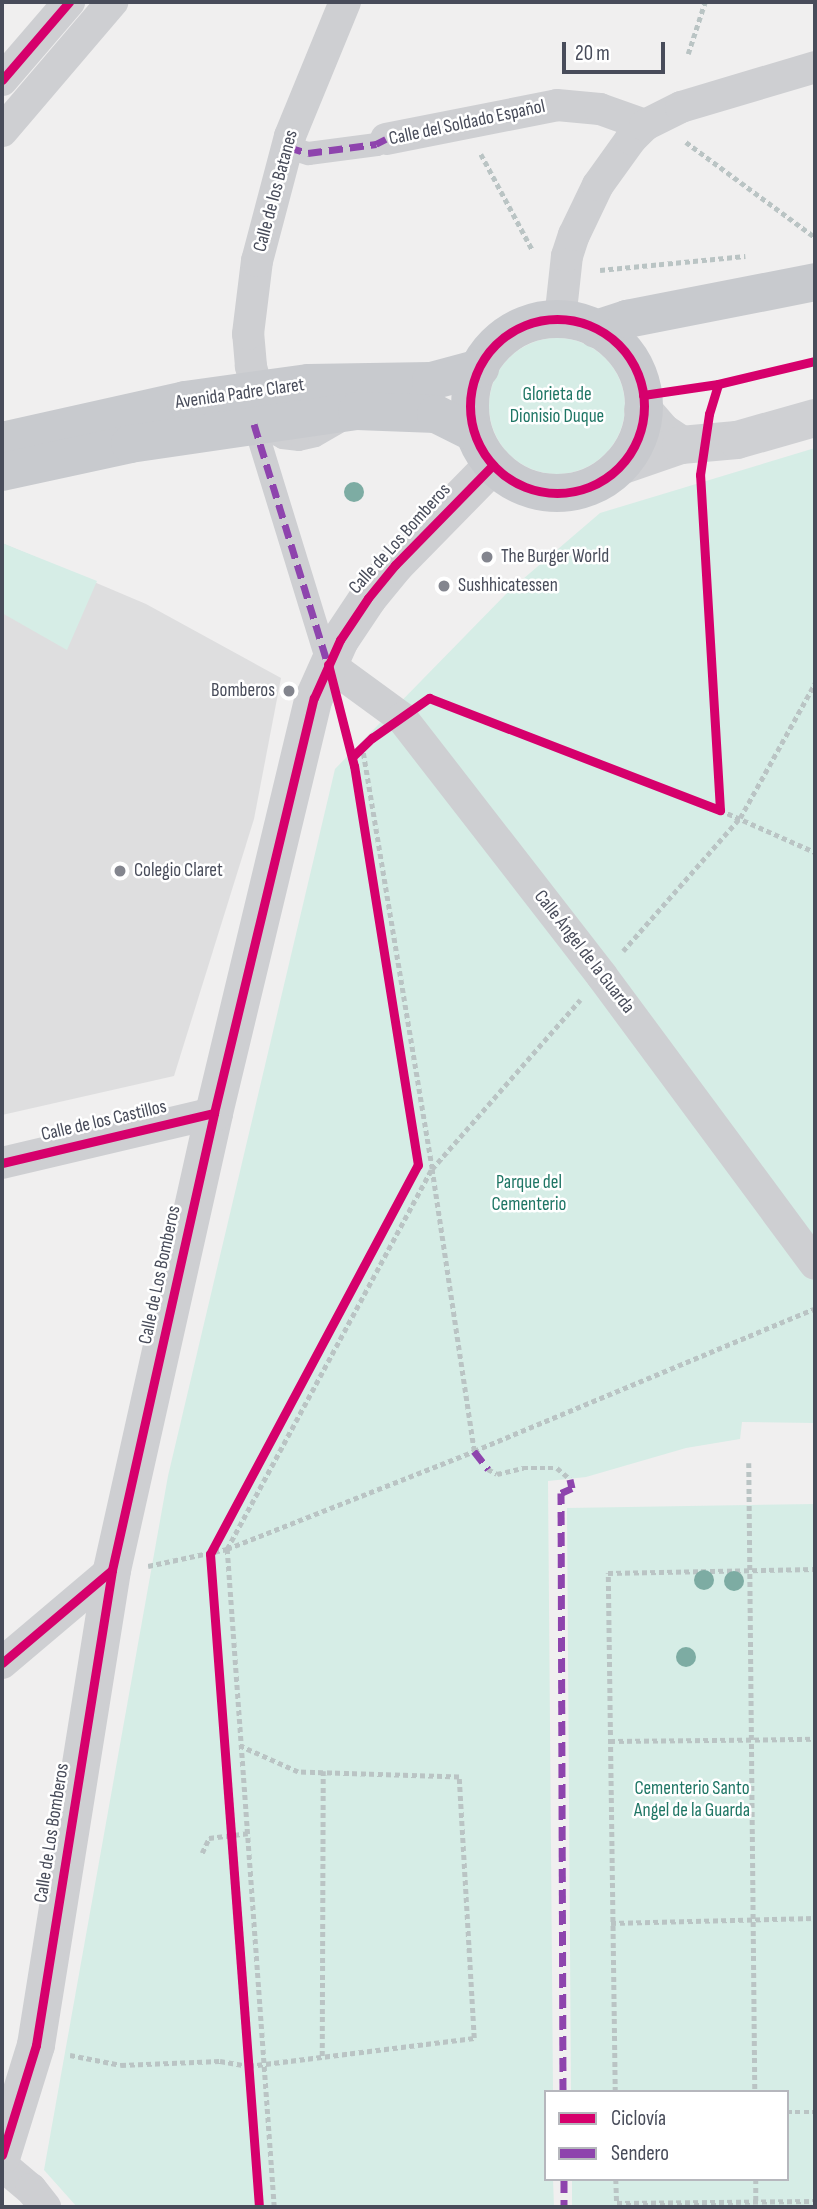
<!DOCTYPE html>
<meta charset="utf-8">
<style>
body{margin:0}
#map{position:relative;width:817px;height:2209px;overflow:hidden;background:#f0efef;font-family:"Sofia Sans Condensed",sans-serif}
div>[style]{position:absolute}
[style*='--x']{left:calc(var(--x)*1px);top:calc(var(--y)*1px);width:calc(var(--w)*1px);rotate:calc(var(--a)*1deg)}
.education>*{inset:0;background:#dededf}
.green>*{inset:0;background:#d6ede6}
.round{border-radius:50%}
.path>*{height:4.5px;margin-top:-2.25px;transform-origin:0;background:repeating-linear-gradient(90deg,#bac4c4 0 5px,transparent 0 8.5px)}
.service>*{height:16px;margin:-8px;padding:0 8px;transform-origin:8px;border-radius:8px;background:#cecfd2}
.pedestrian>*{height:23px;margin:-11.5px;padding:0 11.5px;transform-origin:11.5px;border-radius:11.5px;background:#cecfd2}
.minor>*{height:32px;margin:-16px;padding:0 16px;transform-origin:16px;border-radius:16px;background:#cecfd2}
.tertiary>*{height:38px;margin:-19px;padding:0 19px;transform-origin:19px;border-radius:19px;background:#cecfd2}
.secondary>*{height:38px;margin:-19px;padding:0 19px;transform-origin:19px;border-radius:19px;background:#cfd0d3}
.primary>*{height:38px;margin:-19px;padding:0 19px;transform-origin:19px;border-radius:19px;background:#c8cace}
.primary>.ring{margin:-19px;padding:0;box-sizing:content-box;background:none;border:38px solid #c8cace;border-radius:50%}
.quiet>*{height:7px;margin-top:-3.5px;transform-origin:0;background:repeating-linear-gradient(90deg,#8e44ad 0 14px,transparent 0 21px)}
.cycleway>*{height:9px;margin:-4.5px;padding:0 4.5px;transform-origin:4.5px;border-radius:4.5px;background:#d6006c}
.cycleway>.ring{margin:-4.5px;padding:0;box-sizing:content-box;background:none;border:9px solid #d6006c;border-radius:50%}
.trees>*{width:20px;height:20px;margin:-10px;border-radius:50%;background:#7daca3}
.dots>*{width:19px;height:19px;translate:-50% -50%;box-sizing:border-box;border:4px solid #fff;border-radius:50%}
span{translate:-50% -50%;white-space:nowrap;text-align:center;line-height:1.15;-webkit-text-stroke:5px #fff;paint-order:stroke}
.street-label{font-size:19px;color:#484c5a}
.park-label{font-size:19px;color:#1f7665}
.poi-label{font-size:19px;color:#484c5a}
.left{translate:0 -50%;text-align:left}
.right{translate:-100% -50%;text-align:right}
.frame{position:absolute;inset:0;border:4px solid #484c5a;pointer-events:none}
.legend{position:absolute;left:544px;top:2090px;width:245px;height:91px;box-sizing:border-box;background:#fff;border:2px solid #b6b7bd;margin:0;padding:9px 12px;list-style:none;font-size:21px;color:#484c5a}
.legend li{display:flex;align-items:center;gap:14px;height:35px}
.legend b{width:35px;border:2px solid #b6b7bd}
.scale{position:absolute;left:562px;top:42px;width:103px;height:32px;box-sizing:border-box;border:4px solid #484c5a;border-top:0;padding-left:9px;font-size:21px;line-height:24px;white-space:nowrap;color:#484c5a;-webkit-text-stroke:5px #fff;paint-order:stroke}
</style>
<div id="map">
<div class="education">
<i style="clip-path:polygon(2px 543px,146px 604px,281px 678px,254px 819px,174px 1076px,2px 1115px)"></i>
</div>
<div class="green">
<i class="round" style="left:489px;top:338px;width:136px;height:136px"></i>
<i style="clip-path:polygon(815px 448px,815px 1423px,742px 1422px,740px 1439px,686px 1448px,586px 1477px,548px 1481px,553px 2092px,546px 2092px,546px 2179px,553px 2179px,554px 2207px,77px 2207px,44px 2170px,168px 1476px,335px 769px,509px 591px,600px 513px)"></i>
<i style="clip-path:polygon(2px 543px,97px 581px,67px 650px,2px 613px)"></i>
<i style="clip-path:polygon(815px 1504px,815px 2207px,572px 2207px,572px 2179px,787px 2179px,787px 2092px,571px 2092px,567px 1508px)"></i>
</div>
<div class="path">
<i style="--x:688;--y:54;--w:55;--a:-71.9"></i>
<i style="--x:686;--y:142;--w:160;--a:36.4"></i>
<i style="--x:481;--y:154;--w:108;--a:61.8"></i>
<i style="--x:600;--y:270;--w:146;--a:-5.5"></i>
<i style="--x:720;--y:810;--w:104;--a:23.9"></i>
<i style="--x:623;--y:951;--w:177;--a:-48.7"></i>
<i style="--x:740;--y:818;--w:154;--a:-60.9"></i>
<i style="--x:474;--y:1451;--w:285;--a:-98.5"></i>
<i style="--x:432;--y:1169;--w:225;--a:-48.8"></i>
<i style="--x:749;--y:1463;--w:629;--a:89.45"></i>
<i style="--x:488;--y:1469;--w:10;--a:29"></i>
<i style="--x:497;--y:1474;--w:27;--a:-13"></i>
<i style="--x:523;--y:1468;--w:34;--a:0"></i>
<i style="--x:557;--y:1468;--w:17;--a:40"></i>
<i style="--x:148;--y:1566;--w:81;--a:-12.1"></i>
<i style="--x:227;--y:1549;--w:266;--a:-21.6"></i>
<i style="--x:474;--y:1451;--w:368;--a:-22.7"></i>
<i style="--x:610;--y:1741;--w:205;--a:-0.6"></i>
<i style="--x:202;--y:1853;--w:17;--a:-65"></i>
<i style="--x:209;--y:1838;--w:39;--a:-7"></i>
<i style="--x:611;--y:1923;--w:204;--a:-1.4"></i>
<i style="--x:70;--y:2055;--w:52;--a:11.1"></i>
<i style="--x:121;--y:2065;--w:99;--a:-2.3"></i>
<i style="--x:220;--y:2061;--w:29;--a:10"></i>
<i style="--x:249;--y:2066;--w:227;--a:-7.1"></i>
<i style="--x:474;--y:2038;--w:261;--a:-93.3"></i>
<i style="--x:459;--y:1777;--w:161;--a:-178.2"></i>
<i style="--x:298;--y:1772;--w:61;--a:-155.9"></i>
<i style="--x:322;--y:2056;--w:285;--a:-89.8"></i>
<i style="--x:615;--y:2092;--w:519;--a:-90.77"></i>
<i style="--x:608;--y:1573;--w:207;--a:-1.1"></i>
<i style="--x:787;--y:2112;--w:28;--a:0"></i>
<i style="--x:616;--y:2179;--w:28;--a:88"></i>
<i style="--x:756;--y:2179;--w:28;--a:90"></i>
<i style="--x:617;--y:2203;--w:198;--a:-0.6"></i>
<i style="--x:274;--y:2207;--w:660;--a:-94.09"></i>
<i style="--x:227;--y:1549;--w:432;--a:-61.7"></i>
<i style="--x:432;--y:1169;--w:429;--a:-99.4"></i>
</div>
<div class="service">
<i style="--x:267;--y:433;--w:17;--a:28"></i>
<i style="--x:282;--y:441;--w:17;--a:7"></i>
<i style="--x:299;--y:443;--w:17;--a:-13"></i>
<i style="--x:316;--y:439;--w:28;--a:-30"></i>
</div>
<div class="pedestrian">
<i style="--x:288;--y:147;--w:21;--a:17"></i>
<i style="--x:308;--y:153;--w:69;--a:-7.5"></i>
<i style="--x:376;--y:144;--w:11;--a:-27"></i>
<i style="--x:254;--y:424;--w:251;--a:72.9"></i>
</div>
<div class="minor">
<i style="--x:2;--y:80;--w:103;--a:-49.3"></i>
<i style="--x:2;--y:131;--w:170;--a:-49.5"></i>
<i style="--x:386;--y:139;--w:174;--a:-11.2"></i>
<i style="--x:557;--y:105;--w:43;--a:5.3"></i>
<i style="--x:600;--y:109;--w:48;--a:19.6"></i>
<i style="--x:560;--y:320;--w:64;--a:-83.8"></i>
<i style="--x:567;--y:256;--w:22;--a:-72"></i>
<i style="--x:574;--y:235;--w:55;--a:-64.4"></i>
<i style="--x:598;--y:185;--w:57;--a:-54.3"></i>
<i style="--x:631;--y:139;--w:20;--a:-45"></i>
<i style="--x:645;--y:125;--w:40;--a:-26.6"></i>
<i style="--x:681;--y:107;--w:140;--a:-16.6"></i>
<i style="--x:257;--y:389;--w:24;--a:-105"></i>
<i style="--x:251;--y:366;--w:32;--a:-95"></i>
<i style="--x:248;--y:334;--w:74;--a:-83"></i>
<i style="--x:257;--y:261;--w:129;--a:-75.2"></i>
<i style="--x:290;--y:136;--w:145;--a:-67.7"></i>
<i style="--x:328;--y:664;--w:92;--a:36.1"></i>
<i style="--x:402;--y:718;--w:326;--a:52.2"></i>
<i style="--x:602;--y:976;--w:358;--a:53.5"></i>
<i style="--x:2;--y:1163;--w:218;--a:-13.3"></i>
<i style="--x:2;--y:1663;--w:144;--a:-40.2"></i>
<i style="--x:2;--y:2165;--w:38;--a:40"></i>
<i style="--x:31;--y:2189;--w:23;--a:52"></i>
</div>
<div class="tertiary">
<i style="--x:2;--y:2155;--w:115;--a:-72.8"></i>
<i style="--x:36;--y:2045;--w:481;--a:-80.9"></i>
<i style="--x:112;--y:1570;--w:468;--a:-77.4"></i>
<i style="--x:214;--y:1113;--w:427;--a:-76.5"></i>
<i style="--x:314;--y:698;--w:64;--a:-65.9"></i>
<i style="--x:340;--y:640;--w:50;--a:-56.3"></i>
<i style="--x:368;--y:598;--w:43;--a:-50.7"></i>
<i style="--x:395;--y:565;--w:140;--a:-45.6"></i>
</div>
<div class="secondary">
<i style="--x:643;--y:410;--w:29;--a:49"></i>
<i style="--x:662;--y:432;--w:23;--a:34"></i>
<i style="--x:620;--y:466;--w:65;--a:-19"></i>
<i style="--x:681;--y:445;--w:56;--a:-5.1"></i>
<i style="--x:737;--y:440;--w:81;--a:-15.8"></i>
</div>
<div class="primary">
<i class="ring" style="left:470px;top:319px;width:136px;height:136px"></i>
<i style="--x:596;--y:329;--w:33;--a:-18"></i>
<i style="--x:627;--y:319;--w:192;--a:-11.1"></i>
<i style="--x:2;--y:441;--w:188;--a:-12.6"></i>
<i style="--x:185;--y:400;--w:124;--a:-7.9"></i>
<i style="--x:308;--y:383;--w:123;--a:-0.9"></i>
<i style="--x:431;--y:381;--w:51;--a:-14.9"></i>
<i style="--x:2;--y:472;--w:131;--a:-12.3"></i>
<i style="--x:130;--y:444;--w:229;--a:-8.3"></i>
<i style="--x:357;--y:411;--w:79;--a:2.2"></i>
<i style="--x:436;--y:414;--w:42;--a:26.6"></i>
</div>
<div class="quiet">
<i style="--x:288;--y:147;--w:21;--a:17"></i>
<i style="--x:308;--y:153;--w:69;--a:-7.5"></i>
<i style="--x:376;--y:144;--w:11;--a:-27"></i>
<i style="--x:254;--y:424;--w:251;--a:72.9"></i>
<i style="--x:474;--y:1451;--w:23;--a:52"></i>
<i style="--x:563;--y:2092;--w:599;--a:-90.19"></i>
<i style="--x:561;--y:1493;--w:12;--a:-24"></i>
<i style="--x:572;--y:1488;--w:9;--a:-103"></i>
<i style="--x:564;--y:2179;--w:28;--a:90"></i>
</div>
<div class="cycleway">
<i style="--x:2;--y:80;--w:103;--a:-49.3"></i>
<i class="ring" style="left:470px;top:319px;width:165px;height:165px"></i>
<i style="--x:643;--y:395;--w:76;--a:-8.3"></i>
<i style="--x:718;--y:384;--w:100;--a:-13.3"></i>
<i style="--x:352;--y:757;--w:28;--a:-44"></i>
<i style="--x:372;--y:738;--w:70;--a:-35.1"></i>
<i style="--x:429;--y:698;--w:312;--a:21.1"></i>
<i style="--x:720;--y:810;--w:336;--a:-93.4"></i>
<i style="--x:700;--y:475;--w:62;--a:-81.6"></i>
<i style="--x:709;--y:414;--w:31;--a:-73"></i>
<i style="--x:2;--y:1163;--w:218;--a:-13.3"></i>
<i style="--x:2;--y:1663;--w:144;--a:-40.2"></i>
<i style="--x:2;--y:2155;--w:115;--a:-72.8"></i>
<i style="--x:36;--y:2045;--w:481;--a:-80.9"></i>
<i style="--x:112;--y:1570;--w:468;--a:-77.4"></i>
<i style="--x:214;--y:1113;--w:427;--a:-76.5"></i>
<i style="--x:314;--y:698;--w:64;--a:-65.9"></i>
<i style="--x:340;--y:640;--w:50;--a:-56.3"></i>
<i style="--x:368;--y:598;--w:43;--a:-50.7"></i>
<i style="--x:395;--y:565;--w:140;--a:-45.6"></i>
<i style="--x:259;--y:2207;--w:655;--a:-94.29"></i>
<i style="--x:210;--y:1554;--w:441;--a:-61.9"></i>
<i style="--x:418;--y:1165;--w:404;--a:-99.1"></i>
<i style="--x:354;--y:766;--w:105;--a:-104.3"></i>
</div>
<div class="trees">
<i style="left:354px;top:492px"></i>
<i style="left:704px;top:1580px"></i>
<i style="left:734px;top:1581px"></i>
<i style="left:686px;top:1657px"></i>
</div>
<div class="dots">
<i style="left:487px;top:557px;background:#83858e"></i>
<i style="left:444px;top:586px;background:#83858e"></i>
<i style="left:289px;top:691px;background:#83858e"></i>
<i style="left:120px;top:871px;background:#83858e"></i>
</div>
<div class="street-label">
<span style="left:467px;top:123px;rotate:-12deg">Calle del Soldado Español</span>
<span style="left:276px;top:191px;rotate:-75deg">Calle de los Batanes</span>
<span style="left:240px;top:394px;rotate:-8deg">Avenida Padre Claret</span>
<span style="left:400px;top:539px;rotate:-48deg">Calle de Los Bomberos</span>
<span style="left:584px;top:952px;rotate:52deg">Calle Ángel de la Guarda</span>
<span style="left:104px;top:1121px;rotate:-13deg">Calle de los Castillos</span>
<span style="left:160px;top:1275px;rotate:-78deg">Calle de Los Bomberos</span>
<span style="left:52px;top:1833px;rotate:-81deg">Calle de Los Bomberos</span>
</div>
<div class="park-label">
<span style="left:557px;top:406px">Glorieta de<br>Dionisio Duque</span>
<span style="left:529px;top:1194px">Parque del<br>Cementerio</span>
<span style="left:692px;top:1800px">Cementerio Santo<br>Angel de la Guarda</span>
</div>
<div class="poi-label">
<span class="left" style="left:501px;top:557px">The Burger World</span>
<span class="left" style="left:458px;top:586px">Sushhicatessen</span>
<span class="right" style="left:275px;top:691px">Bomberos</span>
<span class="left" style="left:134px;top:871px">Colegio Claret</span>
</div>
<div class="frame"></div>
<ul class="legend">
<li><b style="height:9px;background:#d6006c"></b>Ciclovía</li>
<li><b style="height:9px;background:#8e44ad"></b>Sendero</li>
</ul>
<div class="scale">20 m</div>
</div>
